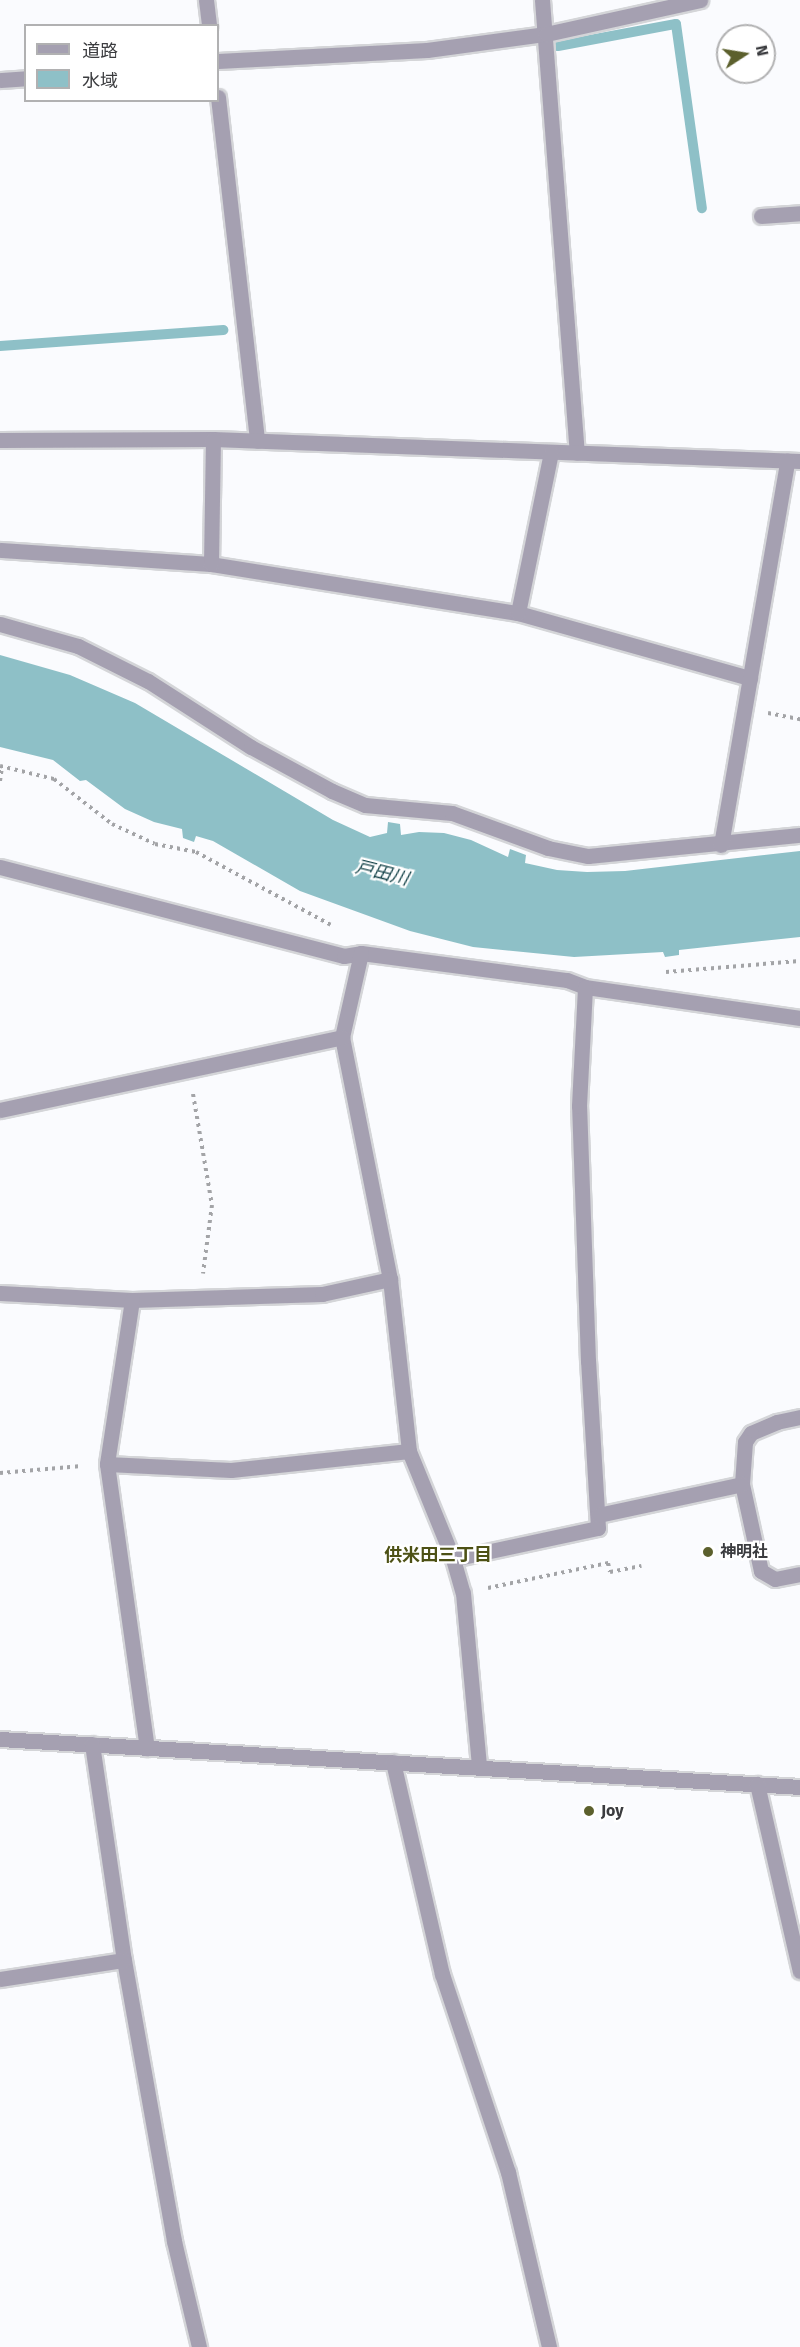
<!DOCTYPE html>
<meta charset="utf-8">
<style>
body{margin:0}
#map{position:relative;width:800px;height:2347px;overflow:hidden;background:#fafbfe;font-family:"Fira Sans","Noto Sans JP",sans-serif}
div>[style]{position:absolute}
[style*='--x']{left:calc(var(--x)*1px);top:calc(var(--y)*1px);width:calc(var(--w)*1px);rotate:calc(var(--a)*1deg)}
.water>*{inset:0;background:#8ec0c7}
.stream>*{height:10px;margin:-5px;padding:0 5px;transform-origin:5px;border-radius:5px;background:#8ec0c7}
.path>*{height:4px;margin-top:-2px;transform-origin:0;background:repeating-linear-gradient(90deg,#a3a4a7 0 3px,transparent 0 7.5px)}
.roads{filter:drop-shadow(2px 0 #d4d5d8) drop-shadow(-2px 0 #d4d5d8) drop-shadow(0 2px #d4d5d8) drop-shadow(0 -2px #d4d5d8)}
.minor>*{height:15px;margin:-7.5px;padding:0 7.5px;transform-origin:7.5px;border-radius:7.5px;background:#a5a0b1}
.dots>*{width:16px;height:16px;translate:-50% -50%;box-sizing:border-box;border:3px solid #fff;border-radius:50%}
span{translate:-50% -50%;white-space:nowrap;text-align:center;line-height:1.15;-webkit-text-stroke:4.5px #fff;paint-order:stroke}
.poi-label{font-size:16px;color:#3b3c3f;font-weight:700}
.left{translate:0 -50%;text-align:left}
.water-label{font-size:18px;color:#16444a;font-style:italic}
.neighbourhood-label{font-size:18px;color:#4d5115;font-weight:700}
.legend{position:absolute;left:24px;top:24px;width:195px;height:78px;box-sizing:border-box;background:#fff;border:2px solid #b1b1b2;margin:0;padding:8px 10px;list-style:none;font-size:18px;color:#3b3c3f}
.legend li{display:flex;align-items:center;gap:12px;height:30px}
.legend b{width:30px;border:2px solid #b1b1b2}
.north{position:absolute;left:716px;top:24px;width:60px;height:60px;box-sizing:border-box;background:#fff;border:2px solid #b1b1b2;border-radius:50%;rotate:78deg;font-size:16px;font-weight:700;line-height:24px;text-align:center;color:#3b3c3f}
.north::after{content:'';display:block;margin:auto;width:21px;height:27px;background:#5c602d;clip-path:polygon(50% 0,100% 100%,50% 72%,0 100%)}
</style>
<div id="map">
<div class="water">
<i style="clip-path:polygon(0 655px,70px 675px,135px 703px,333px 820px,370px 837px,387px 833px,388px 822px,400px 824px,401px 835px,419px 832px,444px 833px,471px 840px,508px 857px,510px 849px,526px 855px,525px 863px,557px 870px,587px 872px,625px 871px,800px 851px,800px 937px,679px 950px,679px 955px,665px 957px,663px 952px,574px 957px,473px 947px,410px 931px,300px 891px,213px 841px,196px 836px,194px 842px,183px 838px,182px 829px,154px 822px,125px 809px,86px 780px,80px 781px,53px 760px,0 747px)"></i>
</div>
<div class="stream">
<i style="--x:558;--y:46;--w:120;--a:-10.6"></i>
<i style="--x:676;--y:24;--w:186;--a:82"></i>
<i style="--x:0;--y:346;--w:224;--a:-4.1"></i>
</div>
<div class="path">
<i style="--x:768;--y:713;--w:33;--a:11"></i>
<i style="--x:0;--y:766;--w:56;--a:13.5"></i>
<i style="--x:54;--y:779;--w:73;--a:37.8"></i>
<i style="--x:112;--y:824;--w:47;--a:24.9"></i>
<i style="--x:155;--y:844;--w:42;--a:11"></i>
<i style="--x:196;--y:852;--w:153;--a:28.4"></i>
<i style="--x:0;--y:781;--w:14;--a:-82"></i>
<i style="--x:666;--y:972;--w:134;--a:-4.7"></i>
<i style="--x:193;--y:1094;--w:113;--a:80.3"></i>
<i style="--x:212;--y:1205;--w:69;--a:97.5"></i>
<i style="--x:0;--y:1473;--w:82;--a:-4.9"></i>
<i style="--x:488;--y:1588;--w:123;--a:-11.8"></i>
<i style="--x:608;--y:1563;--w:9;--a:77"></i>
<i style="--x:610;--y:1572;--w:32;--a:-11"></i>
</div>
<div class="roads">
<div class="minor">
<i style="--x:206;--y:0;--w:26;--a:83"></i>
<i style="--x:542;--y:0;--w:454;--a:85.6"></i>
<i style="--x:218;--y:61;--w:209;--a:-3"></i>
<i style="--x:427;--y:50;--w:120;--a:-7.7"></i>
<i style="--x:546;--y:34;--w:158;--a:-12.4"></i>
<i style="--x:0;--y:80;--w:26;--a:-4"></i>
<i style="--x:218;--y:97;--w:346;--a:83.5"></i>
<i style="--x:761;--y:216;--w:39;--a:-4"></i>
<i style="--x:0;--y:440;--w:213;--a:-0.3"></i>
<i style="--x:213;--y:439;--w:587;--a:2.15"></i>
<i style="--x:0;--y:550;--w:211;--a:3.8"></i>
<i style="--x:211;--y:564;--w:311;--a:9.1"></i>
<i style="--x:518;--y:613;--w:241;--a:15.7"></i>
<i style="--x:211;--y:564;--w:125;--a:-89.1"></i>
<i style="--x:518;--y:613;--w:164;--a:-78.4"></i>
<i style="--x:0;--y:624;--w:81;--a:15.8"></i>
<i style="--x:78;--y:646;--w:78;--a:26.6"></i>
<i style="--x:148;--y:681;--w:122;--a:32.7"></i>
<i style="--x:251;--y:747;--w:92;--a:28.5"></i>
<i style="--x:332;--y:791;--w:36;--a:23"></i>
<i style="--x:365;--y:805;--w:87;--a:5.3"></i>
<i style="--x:452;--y:813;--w:102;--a:20"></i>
<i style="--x:548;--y:848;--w:41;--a:11.3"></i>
<i style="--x:588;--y:856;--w:213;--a:-5.7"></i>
<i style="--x:721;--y:845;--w:390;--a:-80.2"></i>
<i style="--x:0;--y:867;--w:355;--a:14.5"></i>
<i style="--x:344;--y:956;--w:17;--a:-10"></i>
<i style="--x:361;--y:953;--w:208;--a:7.5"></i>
<i style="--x:567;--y:980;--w:19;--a:21"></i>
<i style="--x:585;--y:987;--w:217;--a:8.2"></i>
<i style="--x:361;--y:953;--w:86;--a:102.7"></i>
<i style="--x:342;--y:1037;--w:247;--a:78.8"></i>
<i style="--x:390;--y:1279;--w:173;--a:83.7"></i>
<i style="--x:409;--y:1451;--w:117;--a:67.8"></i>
<i style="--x:453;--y:1559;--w:148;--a:-12.1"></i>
<i style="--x:598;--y:1528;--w:167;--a:-93.4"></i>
<i style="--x:588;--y:1361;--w:255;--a:-92"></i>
<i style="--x:579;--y:1106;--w:119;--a:-87.1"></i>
<i style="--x:0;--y:1110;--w:350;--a:-12"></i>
<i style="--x:0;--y:1293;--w:132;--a:3"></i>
<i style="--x:132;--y:1300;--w:190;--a:-1.8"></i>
<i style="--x:322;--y:1294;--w:70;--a:-12.4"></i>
<i style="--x:132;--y:1300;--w:166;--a:98.7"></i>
<i style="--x:107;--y:1464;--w:287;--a:82"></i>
<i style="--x:800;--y:1417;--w:24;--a:168"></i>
<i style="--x:777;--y:1422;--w:28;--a:157"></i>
<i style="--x:751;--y:1433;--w:11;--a:124"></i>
<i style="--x:745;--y:1442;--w:42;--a:94.1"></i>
<i style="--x:742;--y:1484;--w:89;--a:77.7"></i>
<i style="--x:761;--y:1571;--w:16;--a:30"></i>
<i style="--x:775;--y:1579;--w:25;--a:-11"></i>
<i style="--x:107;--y:1464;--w:124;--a:2.8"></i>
<i style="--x:231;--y:1470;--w:179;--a:-6.1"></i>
<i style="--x:598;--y:1515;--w:147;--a:-12.1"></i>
<i style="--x:453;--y:1559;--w:35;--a:74"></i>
<i style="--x:463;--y:1593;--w:175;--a:84.7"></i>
<i style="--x:0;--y:1739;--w:801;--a:3.43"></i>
<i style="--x:92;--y:1744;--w:218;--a:81.6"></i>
<i style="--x:124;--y:1960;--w:285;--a:79.9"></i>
<i style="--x:174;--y:2241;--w:109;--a:76.7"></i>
<i style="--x:393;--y:1762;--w:218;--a:77"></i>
<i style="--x:442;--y:1974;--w:209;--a:71.6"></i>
<i style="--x:508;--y:2172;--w:180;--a:76.8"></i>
<i style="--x:757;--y:1784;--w:192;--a:77.1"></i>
<i style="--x:0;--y:1979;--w:125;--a:-8.7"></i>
</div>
</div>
<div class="dots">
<i style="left:708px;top:1552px;background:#5c602d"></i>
<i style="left:589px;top:1811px;background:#5c602d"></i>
</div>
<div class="poi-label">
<span class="left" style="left:720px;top:1552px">神明社</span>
<span class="left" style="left:601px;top:1811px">Joy</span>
</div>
<div class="water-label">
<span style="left:382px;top:873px;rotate:14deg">戸田川</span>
</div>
<div class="neighbourhood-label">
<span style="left:438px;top:1555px">供米田三丁目</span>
</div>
<ul class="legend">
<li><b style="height:8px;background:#a5a0b1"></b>道路</li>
<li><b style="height:16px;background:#8ec0c7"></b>水域</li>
</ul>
<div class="north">N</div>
</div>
